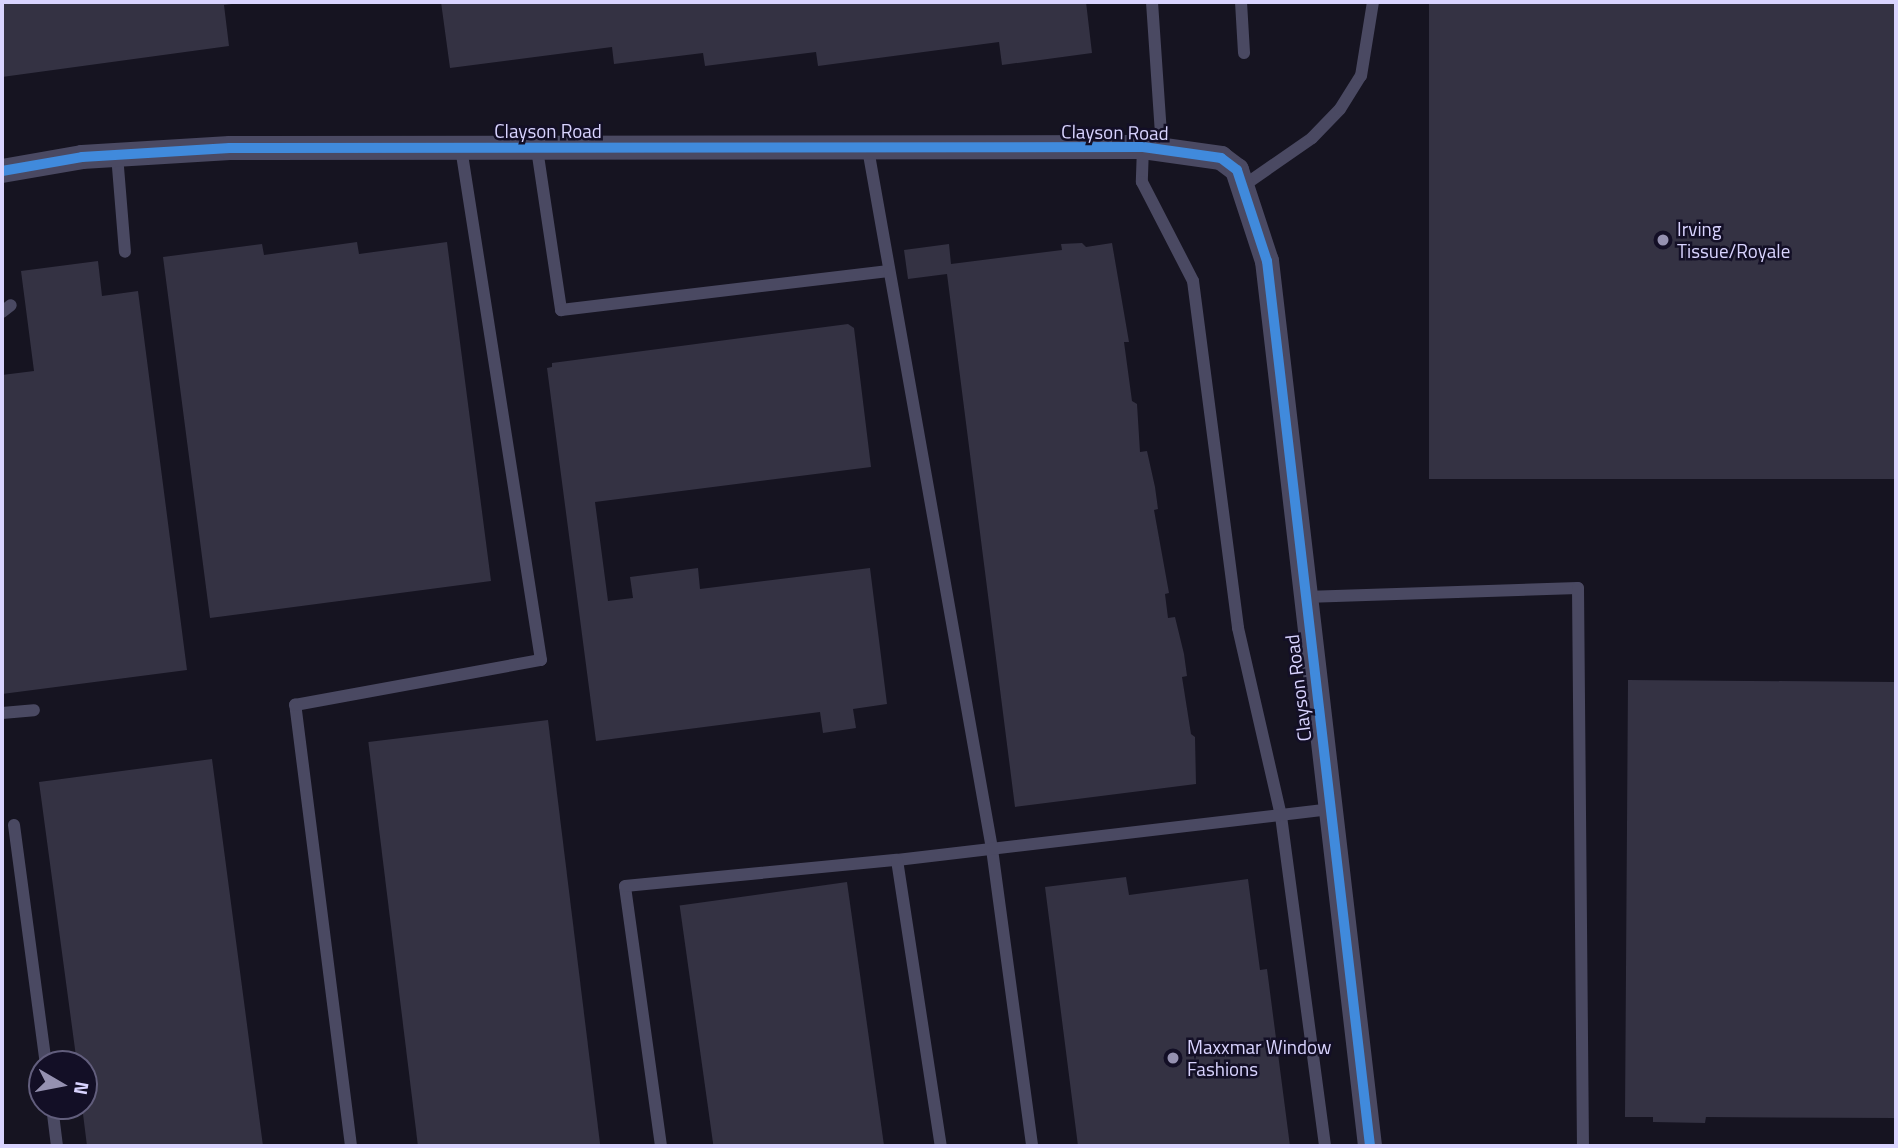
<!DOCTYPE html>
<style>
body{margin:0}
#map{position:relative;width:1898px;height:1148px;overflow:hidden;background:#161421;font-family:"Titillium Web",sans-serif}
div>[style]{position:absolute}
[style*='--x']{left:calc(var(--x)*1px);top:calc(var(--y)*1px);width:calc(var(--w)*1px);rotate:calc(var(--a)*1deg)}
.building>*{inset:0;background:#343243;transform-origin:0 0}
.service>*{height:12px;margin:-6px;padding:0 6px;transform-origin:6px;border-radius:6px;background:#4a4962}
.minor>*{height:24px;margin:-12px;padding:0 12px;transform-origin:12px;border-radius:12px;background:#4a4962}
.cycleway>*{height:10px;margin:-5px;padding:0 5px;transform-origin:5px;border-radius:5px;background:#408adc}
.dots>*{width:19px;height:19px;translate:-50% -50%;box-sizing:border-box;border:4px solid #130f26;border-radius:50%}
span{translate:-50% -50%;white-space:nowrap;text-align:center;line-height:1.15;-webkit-text-stroke:5px #130f26;paint-order:stroke}
.street-label{font-size:19px;color:#d9d4ff}
.poi-label{font-size:19px;color:#d9d4ff}
.left{translate:0 -50%;text-align:left}
.frame{position:absolute;inset:0;border:4px solid #d9d4ff;pointer-events:none}
.north{position:absolute;left:28px;top:1050px;width:70px;height:70px;box-sizing:border-box;background:#130f26;border:2px solid #625e7d;border-radius:50%;rotate:100deg;font-size:19px;font-weight:700;line-height:28px;text-align:center;color:#d9d4ff}
.north::after{content:'';display:block;margin:auto;width:24px;height:32px;background:#9591b1;clip-path:polygon(50% 0,100% 100%,50% 72%,0 100%)}
</style>
<div id="map">
<div class="building">
<i style="clip-path:polygon(2px 2px,240px 2px,240px 3px,224px 5px,229px 46px,2px 77px)"></i>
<i style="clip-path:polygon(441px 2px,1086px 2px,1092px 53px,1002px 65px,999px 42px,818px 66px,816px 52px,705px 66px,703px 53px,614px 64px,612px 47px,450px 68px)"></i>
<i style="left:1429px;top:2px;width:467px;height:477px"></i>
<i style="clip-path:polygon(357px 242px,359px 254px,447px 242px,491px 581px,210px 618px,163px 257px,262px 244px,264px 255px)"></i>
<i style="clip-path:polygon(1082px 243px,1086px 247px,1112px 243px,1129px 342px,1124px 342px,1132px 401px,1137px 404px,1140px 452px,1147px 451px,1155px 487px,1158px 509px,1154px 510px,1169px 593px,1165px 594px,1168px 618px,1175px 617px,1184px 654px,1187px 676px,1182px 677px,1191px 734px,1195px 737px,1196px 784px,1015px 807px,947px 274px,908px 279px,904px 250px,949px 244px,951px 264px,1062px 250px,1061px 244px)"></i>
<i style="clip-path:polygon(98px 261px,102px 296px,138px 291px,187px 670px,2px 694px,2px 375px,34px 371px,21px 271px)"></i>
<i style="clip-path:polygon(848px 324px,854px 328px,871px 467px,595px 502px,608px 601px,633px 598px,630px 577px,698px 568px,700px 589px,870px 568px,887px 704px,853px 709px,856px 728px,823px 733px,820px 712px,596px 741px,547px 368px,552px 367px,552px 363px)"></i>
<i style="clip-path:polygon(1628px 680px,1896px 682px,1896px 1118px,1706px 1117px,1705px 1123px,1653px 1122px,1653px 1117px,1625px 1117px)"></i>
<i style="left:548px;top:720px;width:430px;height:181px;rotate:83deg"></i>
<i style="clip-path:polygon(212px 759px,263px 1146px,87px 1146px,82px 1106px,84px 1064px,77px 1064px,39px 782px)"></i>
<i style="clip-path:polygon(1126px 877px,1129px 895px,1248px 879px,1260px 970px,1267px 969px,1290px 1146px,1078px 1146px,1045px 887px)"></i>
<i style="left:847px;top:882px;width:266px;height:169px;rotate:82deg"></i>
</div>
<div class="service">
<i style="--x:1152;--y:2;--w:147;--a:86.1"></i>
<i style="--x:1241;--y:2;--w:51;--a:86.6"></i>
<i style="--x:1143;--y:147;--w:35;--a:92"></i>
<i style="--x:1142;--y:182;--w:111;--a:62.7"></i>
<i style="--x:1193;--y:281;--w:350;--a:82.6"></i>
<i style="--x:1238;--y:628;--w:193;--a:77.1"></i>
<i style="--x:1281;--y:816;--w:333;--a:82.4"></i>
<i style="--x:537;--y:149;--w:163;--a:81.5"></i>
<i style="--x:561;--y:310;--w:330;--a:-6.8"></i>
<i style="--x:868;--y:149;--w:711;--a:79.95"></i>
<i style="--x:992;--y:849;--w:300;--a:82.3"></i>
<i style="--x:117;--y:155;--w:97;--a:85.3"></i>
<i style="--x:1243;--y:186;--w:84;--a:-34.8"></i>
<i style="--x:1312;--y:138;--w:40;--a:-46"></i>
<i style="--x:1340;--y:109;--w:39;--a:-58"></i>
<i style="--x:1361;--y:76;--w:75;--a:-80.8"></i>
<i style="--x:2;--y:312;--w:11;--a:-38"></i>
<i style="--x:1305;--y:597;--w:273;--a:-1.9"></i>
<i style="--x:1578;--y:588;--w:558;--a:89.49"></i>
<i style="--x:2;--y:713;--w:32;--a:-5"></i>
<i style="--x:14;--y:825;--w:241;--a:82.4"></i>
<i style="--x:897;--y:860;--w:436;--a:-6.7"></i>
<i style="--x:52;--y:1106;--w:40;--a:82.9"></i>
<i style="--x:351;--y:1146;--w:445;--a:-97.2"></i>
<i style="--x:295;--y:705;--w:250;--a:-10.4"></i>
<i style="--x:541;--y:660;--w:518;--a:-98.88"></i>
<i style="--x:661;--y:1146;--w:262;--a:-97.9"></i>
<i style="--x:625;--y:886;--w:273;--a:-5.5"></i>
<i style="--x:897;--y:860;--w:289;--a:81.3"></i>
</div>
<div class="minor">
<i style="--x:2;--y:171;--w:81;--a:-9.9"></i>
<i style="--x:82;--y:157;--w:148;--a:-3.5"></i>
<i style="--x:230;--y:148;--w:913;--a:-0.06"></i>
<i style="--x:1143;--y:147;--w:79;--a:8"></i>
<i style="--x:1221;--y:158;--w:20;--a:37"></i>
<i style="--x:1237;--y:170;--w:96;--a:71.8"></i>
<i style="--x:1267;--y:261;--w:891;--a:83.36"></i>
</div>
<div class="cycleway">
<i style="--x:2;--y:171;--w:81;--a:-9.9"></i>
<i style="--x:82;--y:157;--w:148;--a:-3.5"></i>
<i style="--x:230;--y:148;--w:913;--a:-0.06"></i>
<i style="--x:1143;--y:147;--w:79;--a:8"></i>
<i style="--x:1221;--y:158;--w:20;--a:37"></i>
<i style="--x:1237;--y:170;--w:96;--a:71.8"></i>
<i style="--x:1267;--y:261;--w:891;--a:83.36"></i>
</div>
<div class="dots">
<i style="left:1663px;top:240px;background:#9591b1"></i>
<i style="left:1173px;top:1058px;background:#9591b1"></i>
</div>
<div class="street-label">
<span style="left:548px;top:131px">Clayson Road</span>
<span style="left:1115px;top:132px;rotate:1deg">Clayson Road</span>
<span style="left:1298px;top:688px;rotate:-97deg">Clayson Road</span>
</div>
<div class="poi-label">
<span class="left" style="left:1677px;top:240px">Irving<br>Tissue/Royale</span>
<span class="left" style="left:1187px;top:1058px">Maxxmar Window<br>Fashions</span>
</div>
<div class="frame"></div>
<div class="north">N</div>
</div>
